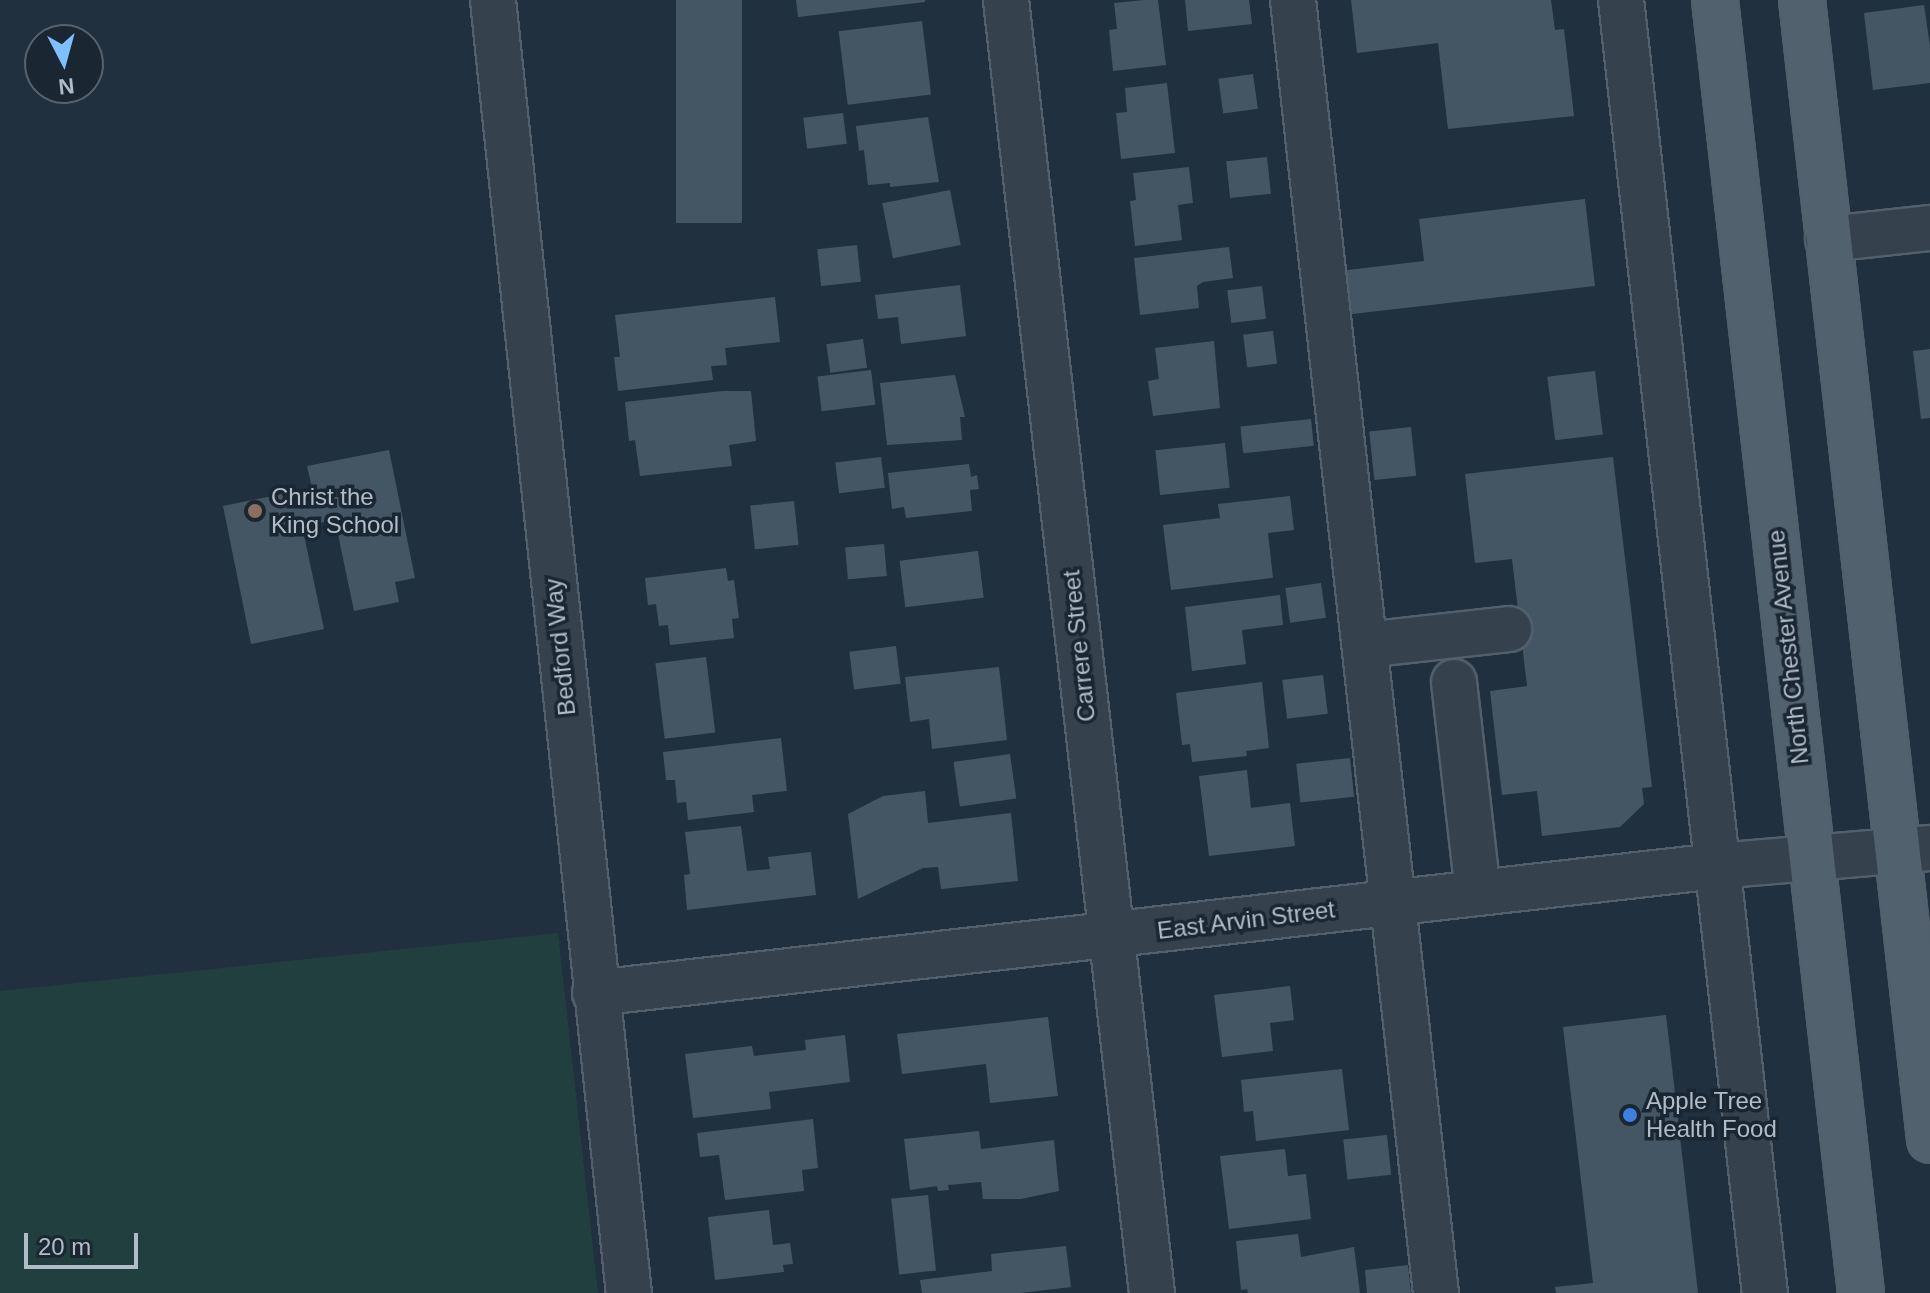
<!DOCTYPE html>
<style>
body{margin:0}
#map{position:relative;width:1930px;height:1293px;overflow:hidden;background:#20303e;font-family:Helvetica,sans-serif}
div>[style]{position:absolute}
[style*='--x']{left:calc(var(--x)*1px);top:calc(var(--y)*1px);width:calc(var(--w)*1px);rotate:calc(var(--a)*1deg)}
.green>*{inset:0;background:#223f3f}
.building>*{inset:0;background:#445664;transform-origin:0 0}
.roads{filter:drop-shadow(2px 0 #53606c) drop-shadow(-2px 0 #53606c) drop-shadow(0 2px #53606c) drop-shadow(0 -2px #53606c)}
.minor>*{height:44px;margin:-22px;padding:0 22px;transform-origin:22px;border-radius:22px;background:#35424e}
.major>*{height:44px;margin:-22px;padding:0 22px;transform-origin:22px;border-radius:22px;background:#52616e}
.dots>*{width:22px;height:22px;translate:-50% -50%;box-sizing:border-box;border:4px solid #1a2733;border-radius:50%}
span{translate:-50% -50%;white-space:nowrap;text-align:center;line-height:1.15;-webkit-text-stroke:7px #1a2733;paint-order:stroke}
.poi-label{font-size:24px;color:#b0bdc9}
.left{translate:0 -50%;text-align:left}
.street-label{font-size:24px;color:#b0bdc9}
.north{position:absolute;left:24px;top:24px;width:80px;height:80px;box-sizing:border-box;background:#1a2733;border:2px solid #56636f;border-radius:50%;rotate:174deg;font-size:22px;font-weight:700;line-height:32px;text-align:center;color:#b0bdc9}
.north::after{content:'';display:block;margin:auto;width:28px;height:36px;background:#7fbfff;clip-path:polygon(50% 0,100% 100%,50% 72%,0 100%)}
.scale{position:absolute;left:24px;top:1233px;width:114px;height:36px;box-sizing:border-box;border:4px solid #b0bdc9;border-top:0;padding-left:10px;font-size:24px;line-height:28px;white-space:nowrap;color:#b0bdc9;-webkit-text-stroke:6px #1a2733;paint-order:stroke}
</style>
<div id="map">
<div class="green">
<i style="clip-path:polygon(558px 933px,598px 1293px,0 1293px,0 991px)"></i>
</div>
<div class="building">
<i style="left:676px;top:0;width:66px;height:223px"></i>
<i style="clip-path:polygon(796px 0,925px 0,925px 2px,798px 17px)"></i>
<i style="clip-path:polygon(1144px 0,1158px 0,1166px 65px,1113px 71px,1109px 30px,1117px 29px,1114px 3px)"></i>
<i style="clip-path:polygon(1185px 0,1249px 0,1252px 24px,1188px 31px)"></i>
<i style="clip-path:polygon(1351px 0,1551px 0,1555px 30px,1564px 29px,1574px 116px,1448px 129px,1438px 43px,1357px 53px)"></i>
<i style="clip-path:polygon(1924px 5px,1930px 46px,1930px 83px,1873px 90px,1864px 13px)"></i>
<i style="left:922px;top:21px;width:74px;height:84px;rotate:83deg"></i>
<i style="left:1253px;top:74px;width:35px;height:35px;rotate:82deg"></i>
<i style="clip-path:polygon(1167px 83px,1175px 153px,1121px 159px,1116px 113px,1127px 112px,1125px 88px)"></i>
<i style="left:843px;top:113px;width:31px;height:40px;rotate:83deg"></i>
<i style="clip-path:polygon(928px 117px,939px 182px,890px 187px,890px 183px,868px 185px,864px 150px,859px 151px,856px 126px)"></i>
<i style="left:1267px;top:157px;width:37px;height:41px;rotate:84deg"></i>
<i style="clip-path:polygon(1189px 167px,1193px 203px,1178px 205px,1182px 240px,1135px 246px,1130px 201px,1136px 200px,1133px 173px)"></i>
<i style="left:950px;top:190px;width:56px;height:69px;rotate:79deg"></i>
<i style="clip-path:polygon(1585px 199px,1595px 286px,1344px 315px,1339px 271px,1424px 261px,1419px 219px)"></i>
<i style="left:857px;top:245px;width:37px;height:40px;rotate:84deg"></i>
<i style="clip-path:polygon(1229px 247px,1233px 278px,1203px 282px,1197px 286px,1199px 308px,1140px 315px,1134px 258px)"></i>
<i style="clip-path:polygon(960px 285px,966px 336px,901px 344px,898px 317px,878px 319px,875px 295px)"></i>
<i style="left:1262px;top:286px;width:33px;height:35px;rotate:83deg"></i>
<i style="clip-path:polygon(775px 297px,780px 342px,725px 348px,727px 365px,711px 366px,713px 380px,618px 391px,614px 357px,620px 357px,615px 315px)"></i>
<i style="left:1273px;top:331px;width:33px;height:30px;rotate:83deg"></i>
<i style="left:863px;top:339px;width:29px;height:37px;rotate:82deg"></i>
<i style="clip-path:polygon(1214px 341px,1220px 408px,1153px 416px,1148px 381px,1159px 379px,1155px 348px)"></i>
<i style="clip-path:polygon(1930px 349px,1930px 418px,1921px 419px,1913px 351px)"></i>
<i style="left:871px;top:370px;width:35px;height:54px;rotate:83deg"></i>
<i style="left:1595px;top:371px;width:64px;height:48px;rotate:83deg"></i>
<i style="clip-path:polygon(955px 375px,965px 417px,960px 417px,962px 440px,887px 445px,880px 383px)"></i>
<i style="clip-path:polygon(723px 391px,751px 391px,756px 441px,729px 445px,732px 466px,640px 476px,635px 440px,629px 441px,625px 402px)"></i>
<i style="left:1311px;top:419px;width:27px;height:71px;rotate:84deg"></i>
<i style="left:1411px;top:427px;width:49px;height:42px;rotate:84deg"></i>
<i style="left:1225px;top:443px;width:45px;height:70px;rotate:84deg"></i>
<i style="clip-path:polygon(389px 450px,415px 578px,395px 582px,399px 602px,354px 611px,335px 520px,302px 526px,324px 629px,251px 644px,223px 506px,312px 488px,307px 466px)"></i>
<i style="left:881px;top:457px;width:31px;height:46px;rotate:83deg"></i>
<i style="clip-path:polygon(1613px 457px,1652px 787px,1642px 788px,1644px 804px,1620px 827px,1542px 836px,1537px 791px,1502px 795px,1490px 691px,1527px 686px,1512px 559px,1475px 563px,1465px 474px)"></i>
<i style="clip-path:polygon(969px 464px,971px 477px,977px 475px,979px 489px,970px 490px,972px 511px,906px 518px,904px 507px,892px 509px,888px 473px)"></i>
<i style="clip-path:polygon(1290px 496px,1294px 530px,1268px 533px,1273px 578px,1171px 590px,1163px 525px,1220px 518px,1218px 504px)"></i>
<i style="left:794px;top:501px;width:44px;height:44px;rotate:84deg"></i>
<i style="left:884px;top:544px;width:32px;height:39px;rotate:85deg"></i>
<i style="left:978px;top:551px;width:47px;height:79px;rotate:83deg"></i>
<i style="clip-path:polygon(726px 568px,728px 581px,734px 580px,739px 618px,732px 619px,734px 638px,670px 645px,668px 625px,659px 626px,656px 604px,648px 605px,645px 578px)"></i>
<i style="left:1321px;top:583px;width:35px;height:36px;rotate:82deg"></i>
<i style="clip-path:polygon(1280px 595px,1283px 625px,1242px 630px,1246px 664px,1192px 671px,1185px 607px)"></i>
<i style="left:896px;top:646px;width:38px;height:47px;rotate:83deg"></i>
<i style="left:706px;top:657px;width:76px;height:51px;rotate:83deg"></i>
<i style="clip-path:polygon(999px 667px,1007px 740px,932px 749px,929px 719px,910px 722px,905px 677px)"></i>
<i style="left:1323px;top:675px;width:39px;height:41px;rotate:83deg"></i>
<i style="clip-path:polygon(1262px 682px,1269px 748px,1246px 751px,1247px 756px,1192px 762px,1190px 744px,1182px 745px,1176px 693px)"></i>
<i style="clip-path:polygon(781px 738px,787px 791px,752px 795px,754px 812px,688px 820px,686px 802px,677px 803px,675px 780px,666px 780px,663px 752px)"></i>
<i style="left:1010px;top:754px;width:45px;height:57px;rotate:82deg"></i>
<i style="left:1350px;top:758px;width:39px;height:54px;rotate:84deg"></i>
<i style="clip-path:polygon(1247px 770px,1251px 808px,1290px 803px,1295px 846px,1209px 856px,1199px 776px)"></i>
<i style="clip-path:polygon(925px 791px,928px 823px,1011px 813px,1018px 881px,941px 889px,938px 867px,923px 868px,858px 899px,848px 814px,883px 796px)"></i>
<i style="clip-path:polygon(741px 826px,747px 871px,770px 869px,768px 857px,811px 852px,816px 895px,687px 910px,684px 875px,690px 874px,685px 832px)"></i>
<i style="clip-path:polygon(1290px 986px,1294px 1020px,1270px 1023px,1273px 1051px,1222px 1057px,1214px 995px)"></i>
<i style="clip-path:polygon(1666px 1015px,1698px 1293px,1556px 1293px,1555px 1287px,1593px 1283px,1563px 1027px)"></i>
<i style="clip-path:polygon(1048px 1017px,1058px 1096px,990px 1103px,986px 1064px,902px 1074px,897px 1034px)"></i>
<i style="clip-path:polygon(845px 1035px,850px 1082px,769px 1092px,771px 1109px,693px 1118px,685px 1054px,752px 1046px,754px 1056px,806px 1050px,805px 1040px)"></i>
<i style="clip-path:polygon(1342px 1069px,1349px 1130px,1256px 1141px,1253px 1111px,1244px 1112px,1241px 1080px)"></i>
<i style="clip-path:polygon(813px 1119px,818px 1168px,802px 1170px,804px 1191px,725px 1200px,719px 1155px,700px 1157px,697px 1133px)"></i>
<i style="clip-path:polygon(979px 1131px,981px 1149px,1054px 1140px,1059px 1191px,1021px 1199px,983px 1199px,981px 1182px,948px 1185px,949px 1190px,938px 1191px,937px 1186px,910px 1190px,904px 1139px)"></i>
<i style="left:1387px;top:1135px;width:40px;height:44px;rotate:84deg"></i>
<i style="clip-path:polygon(1285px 1149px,1288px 1176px,1306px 1174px,1311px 1219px,1229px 1229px,1220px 1156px)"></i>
<i style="left:928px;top:1195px;width:76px;height:37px;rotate:84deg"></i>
<i style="clip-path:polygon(769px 1210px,773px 1245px,790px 1243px,793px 1264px,783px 1265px,784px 1272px,715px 1280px,708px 1217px)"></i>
<i style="clip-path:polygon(1298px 1234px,1301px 1257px,1354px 1247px,1360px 1293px,1248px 1293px,1247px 1289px,1241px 1290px,1236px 1241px)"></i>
<i style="clip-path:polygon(1066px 1246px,1071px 1287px,1020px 1293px,922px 1293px,920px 1280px,992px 1271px,991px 1254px)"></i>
<i style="clip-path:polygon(1408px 1265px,1411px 1293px,1367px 1293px,1365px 1270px)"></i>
</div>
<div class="roads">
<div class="minor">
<i style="--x:493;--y:0;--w:1300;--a:84"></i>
<i style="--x:1006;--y:0;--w:1301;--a:83.56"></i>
<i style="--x:1293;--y:0;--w:1301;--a:83.69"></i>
<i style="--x:1621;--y:0;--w:1301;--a:83.65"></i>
<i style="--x:1828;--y:239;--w:103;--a:-6.2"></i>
<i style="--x:1365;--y:645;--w:145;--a:-6.3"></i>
<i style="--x:1454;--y:682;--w:212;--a:83.5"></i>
<i style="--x:595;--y:993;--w:1128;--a:-6.46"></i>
<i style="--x:1716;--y:866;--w:215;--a:-4.8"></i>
</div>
<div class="major">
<i style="--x:1715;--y:0;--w:1301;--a:83.56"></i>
<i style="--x:1802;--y:0;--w:1147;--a:83.59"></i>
</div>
</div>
<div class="dots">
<i style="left:255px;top:511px;background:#8d6e63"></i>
<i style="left:1630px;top:1115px;background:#3f7fe0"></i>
</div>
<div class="poi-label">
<span class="left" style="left:271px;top:511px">Christ the<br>King School</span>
<span class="left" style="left:1646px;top:1115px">Apple Tree<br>Health Food</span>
</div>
<div class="street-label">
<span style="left:1079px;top:646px;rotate:-96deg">Carrere Street</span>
<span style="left:560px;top:647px;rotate:-96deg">Bedford Way</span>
<span style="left:1788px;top:647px;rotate:-96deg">North Chester Avenue</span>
<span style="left:1246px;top:920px;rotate:-7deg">East Arvin Street</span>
</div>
<div class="north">N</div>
<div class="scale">20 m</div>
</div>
